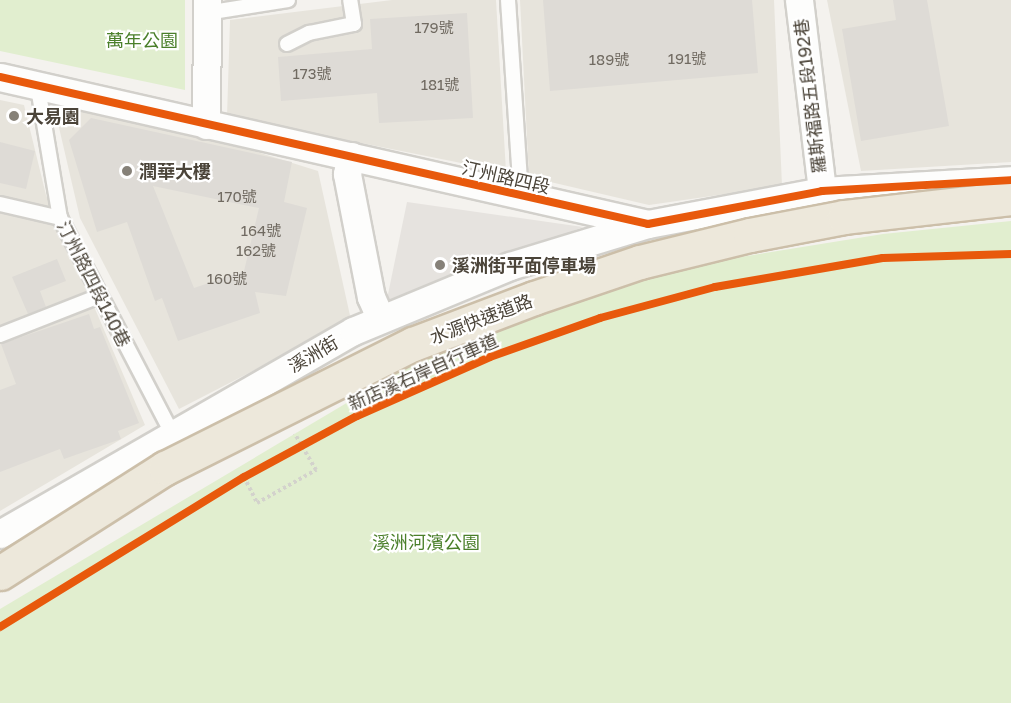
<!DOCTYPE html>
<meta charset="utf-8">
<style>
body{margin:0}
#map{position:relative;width:1011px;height:703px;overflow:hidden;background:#f4f2ee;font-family:"Golos Text","Noto Sans TC",sans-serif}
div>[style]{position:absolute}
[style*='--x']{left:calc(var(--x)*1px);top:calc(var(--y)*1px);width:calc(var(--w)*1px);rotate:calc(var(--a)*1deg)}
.residential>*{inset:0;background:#e7e4dc}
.green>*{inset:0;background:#e1eecf}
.parking>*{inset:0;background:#e6e3df}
.building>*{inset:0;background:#dedbd6}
.path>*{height:4px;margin-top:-2px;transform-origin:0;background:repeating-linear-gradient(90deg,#d3d2cc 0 3px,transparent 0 6px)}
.roads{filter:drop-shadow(2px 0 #d2d0cb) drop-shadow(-2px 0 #d2d0cb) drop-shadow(0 2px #d2d0cb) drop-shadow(0 -2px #d2d0cb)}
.lane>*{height:14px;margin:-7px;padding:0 7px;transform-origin:7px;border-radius:7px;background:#fdfdfc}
.street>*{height:27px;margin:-13.5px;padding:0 13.5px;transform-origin:13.5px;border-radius:13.5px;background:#fdfdfc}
.bridges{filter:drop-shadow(2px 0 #ccbfa9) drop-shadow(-2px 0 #ccbfa9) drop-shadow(0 2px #ccbfa9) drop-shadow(0 -2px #ccbfa9)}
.highway-bridge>*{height:33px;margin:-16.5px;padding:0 16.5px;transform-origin:16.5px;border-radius:16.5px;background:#ede8db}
.cycleway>*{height:8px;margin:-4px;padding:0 4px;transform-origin:4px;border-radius:4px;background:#e8590c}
.dots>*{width:16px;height:16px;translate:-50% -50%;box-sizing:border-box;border:3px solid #fff;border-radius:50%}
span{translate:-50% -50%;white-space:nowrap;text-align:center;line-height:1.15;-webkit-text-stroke:4.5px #fff;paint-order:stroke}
.number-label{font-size:15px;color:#706a61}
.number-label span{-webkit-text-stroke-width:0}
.park-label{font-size:18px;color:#4a7f2a}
.street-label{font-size:18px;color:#4b4439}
.poi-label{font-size:18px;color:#4b4439;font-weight:700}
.left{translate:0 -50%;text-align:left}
</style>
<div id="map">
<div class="residential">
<i style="clip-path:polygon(392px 0,496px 0,506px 172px,227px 116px,230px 20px)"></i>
<i style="clip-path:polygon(520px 0,774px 0,782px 186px,649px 205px,529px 177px)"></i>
<i style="clip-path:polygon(827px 0,1011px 0,1011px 162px,861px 171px)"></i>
<i style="clip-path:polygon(0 100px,24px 105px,46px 195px,145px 425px,0 511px)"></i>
<i style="clip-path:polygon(54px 106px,190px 131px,318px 171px,351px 320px,179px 409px,80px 218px)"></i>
</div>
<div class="green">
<i style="clip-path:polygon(0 0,185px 0,185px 90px,0 51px)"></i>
<i style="clip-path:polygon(1011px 221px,1011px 703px,0 703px,0 609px,446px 344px,673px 268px,883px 234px)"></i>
</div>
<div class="parking">
<i style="clip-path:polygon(407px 202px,583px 227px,386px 304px)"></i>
</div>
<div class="building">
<i style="clip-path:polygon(543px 0,752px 0,758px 73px,550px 91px)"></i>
<i style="clip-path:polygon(893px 0,927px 0,949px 126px,861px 141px,842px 29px,896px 20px)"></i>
<i style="clip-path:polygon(467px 13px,473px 118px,379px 123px,377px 93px,281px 101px,278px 57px,372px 49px,370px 19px)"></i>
<i style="clip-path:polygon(evenodd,91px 118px,292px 162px,284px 202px,307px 208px,286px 296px,255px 292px,260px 313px,178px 341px,162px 298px,155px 301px,127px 222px,97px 232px,69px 140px,91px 118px,153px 186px,259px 208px,244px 271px,194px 288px,153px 186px)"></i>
<i style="clip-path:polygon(0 142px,35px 151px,26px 189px,0 183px)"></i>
<i style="clip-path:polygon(57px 259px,66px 281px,40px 291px,46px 307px,28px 314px,12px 277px)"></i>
<i style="clip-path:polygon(89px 314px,94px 329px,100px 327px,139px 423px,118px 431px,121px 439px,64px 459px,60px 449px,0 472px,0 390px,16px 384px,1px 344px)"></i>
</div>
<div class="path">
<i style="--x:352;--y:407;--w:10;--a:61"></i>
<i style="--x:244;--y:477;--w:29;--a:63"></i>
<i style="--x:257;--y:503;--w:68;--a:-29.2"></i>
<i style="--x:316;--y:470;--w:42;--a:-120.3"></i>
</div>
<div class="roads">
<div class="lane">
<i style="--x:508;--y:0;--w:196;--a:86.2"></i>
<i style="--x:206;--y:13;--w:83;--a:-9"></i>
<i style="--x:287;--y:44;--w:25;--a:-27"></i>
<i style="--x:309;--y:33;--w:46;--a:-11.3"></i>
<i style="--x:354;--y:24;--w:24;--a:-99"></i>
<i style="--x:38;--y:88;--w:132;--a:80.4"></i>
<i style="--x:60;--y:218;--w:245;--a:62.5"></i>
<i style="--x:0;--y:204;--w:62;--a:13.1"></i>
<i style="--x:0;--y:335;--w:106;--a:-21.5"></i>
</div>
<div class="street">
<i style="--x:799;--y:0;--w:192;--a:83.1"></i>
<i style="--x:0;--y:77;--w:664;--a:12.78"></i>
<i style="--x:648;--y:224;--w:177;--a:-10.7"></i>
<i style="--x:822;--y:191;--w:189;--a:-3.3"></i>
<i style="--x:206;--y:125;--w:125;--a:-89.5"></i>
<i style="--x:351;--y:156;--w:18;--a:103"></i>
<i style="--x:347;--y:174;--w:125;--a:79"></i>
<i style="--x:371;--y:297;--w:24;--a:66"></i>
<i style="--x:0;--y:534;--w:407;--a:-29.9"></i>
<i style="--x:353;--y:331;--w:170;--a:-22.5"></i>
<i style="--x:510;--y:266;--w:143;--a:-17"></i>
</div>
</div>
<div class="bridges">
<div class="highway-bridge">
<i style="--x:0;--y:573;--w:196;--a:-32.5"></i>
<i style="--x:165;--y:468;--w:277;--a:-26.6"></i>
<i style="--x:413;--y:344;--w:129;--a:-20.8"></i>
<i style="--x:534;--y:298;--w:112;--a:-18.8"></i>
<i style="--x:640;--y:262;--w:113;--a:-13.8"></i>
<i style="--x:750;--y:235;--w:96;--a:-10.8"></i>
<i style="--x:844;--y:217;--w:168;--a:-6.5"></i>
</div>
</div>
<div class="cycleway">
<i style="--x:0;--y:77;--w:664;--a:12.78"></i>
<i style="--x:648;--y:224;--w:177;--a:-10.7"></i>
<i style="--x:822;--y:191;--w:189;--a:-3.3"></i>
<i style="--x:0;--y:627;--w:286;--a:-31.6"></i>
<i style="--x:244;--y:477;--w:128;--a:-28.4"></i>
<i style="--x:357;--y:416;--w:145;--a:-23.9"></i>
<i style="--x:490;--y:357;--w:117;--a:-19.5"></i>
<i style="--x:600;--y:318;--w:119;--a:-15.1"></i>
<i style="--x:715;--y:287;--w:170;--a:-9.8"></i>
<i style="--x:883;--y:258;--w:128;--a:-1.8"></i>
</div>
<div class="dots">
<i style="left:14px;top:116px;background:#868178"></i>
<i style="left:127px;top:171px;background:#868178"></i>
<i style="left:440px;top:265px;background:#868178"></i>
</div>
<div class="number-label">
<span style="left:434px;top:28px">179號</span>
<span style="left:687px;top:59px">191號</span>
<span style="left:609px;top:60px">189號</span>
<span style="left:312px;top:74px">173號</span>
<span style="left:440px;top:85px">181號</span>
<span style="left:237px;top:197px">170號</span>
<span style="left:261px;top:231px">164號</span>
<span style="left:256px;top:251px">162號</span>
<span style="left:227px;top:279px">160號</span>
</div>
<div class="park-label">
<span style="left:142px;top:40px">萬年公園</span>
<span style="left:426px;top:542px">溪洲河濱公園</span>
</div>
<div class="street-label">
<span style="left:810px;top:96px;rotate:-97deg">羅斯福路五段192巷</span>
<span style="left:506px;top:177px;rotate:13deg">汀州路四段</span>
<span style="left:94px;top:284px;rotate:63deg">汀州路四段140巷</span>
<span style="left:481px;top:319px;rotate:-21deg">水源快速道路</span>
<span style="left:313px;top:354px;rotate:-30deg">溪洲街</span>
<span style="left:423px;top:372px;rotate:-24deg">新店溪右岸自行車道</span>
</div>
<div class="poi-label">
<span class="left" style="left:26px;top:116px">大易園</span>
<span class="left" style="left:139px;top:171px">潤華大樓</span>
<span class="left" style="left:452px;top:265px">溪洲街平面停車場</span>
</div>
</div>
